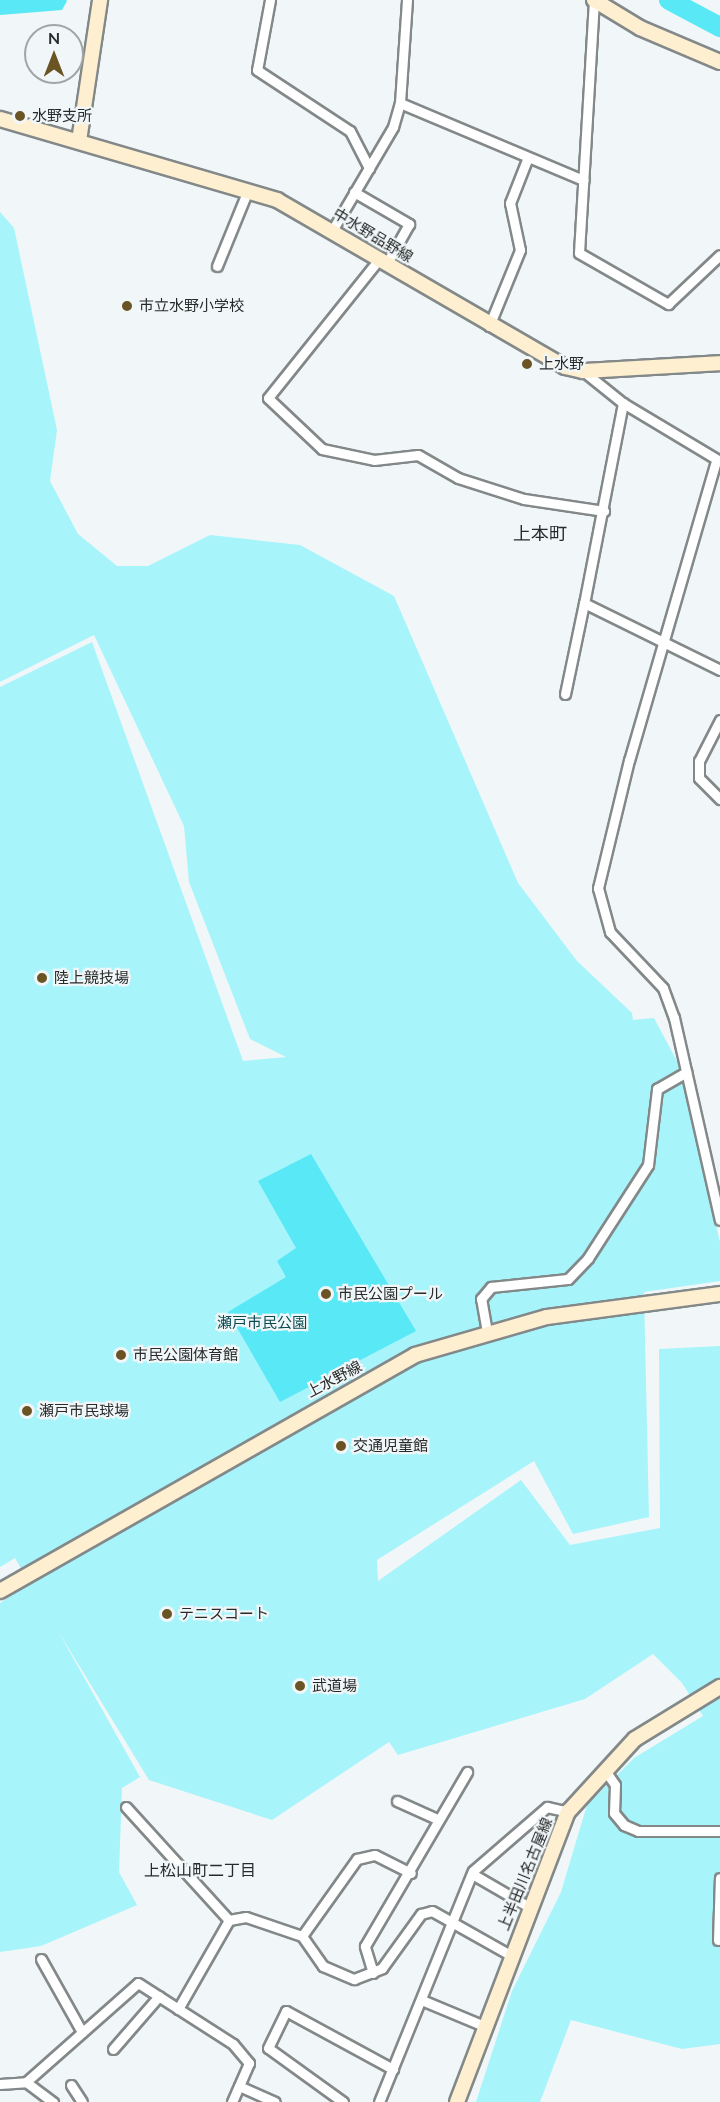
<!DOCTYPE html>
<meta charset="utf-8">
<style>
body{margin:0}
#map{position:relative;width:720px;height:2102px;overflow:hidden;background:#f1f7f8;font-family:Mulish,"Noto Sans JP",sans-serif}
div>[style]{position:absolute}
[style*='--x']{left:calc(var(--x)*1px);top:calc(var(--y)*1px);width:calc(var(--w)*1px);rotate:calc(var(--a)*1deg)}
.green>*{inset:0;background:#a7f4fb}
.water>*{inset:0;background:#59e8f6}
.river>*{height:20px;margin:-10px;padding:0 10px;transform-origin:10px;border-radius:10px;background:#59e8f6}
.roads{filter:drop-shadow(2px 0 #838889) drop-shadow(-2px 0 #838889) drop-shadow(0 2px #838889) drop-shadow(0 -2px #838889)}
.street>*{height:9px;margin:-4.5px;padding:0 4.5px;transform-origin:4.5px;border-radius:4.5px;background:#fff}
.secondary>*{height:14px;margin:-7px;padding:0 7px;transform-origin:7px;border-radius:7px;background:#feefd0}
.dots>*{width:16px;height:16px;translate:-50% -50%;box-sizing:border-box;border:3px solid #f1f7f8;border-radius:50%}
span{translate:-50% -50%;white-space:nowrap;text-align:center;line-height:1.15;-webkit-text-stroke:4.5px #f1f7f8;paint-order:stroke}
.poi-label{font-size:15px;color:#292b2b}
.left{translate:0 -50%;text-align:left}
.street-label{font-size:15px;color:#292b2b}
.park-label{font-size:15px;color:#0a4b51}
.neighbourhood-label{font-size:16px;color:#292b2b}
.quarter-label{font-size:18px;color:#292b2b}
.north{position:absolute;left:24px;top:24px;width:60px;height:60px;box-sizing:border-box;background:#f1f7f8;border:2px solid #a1a5a6;border-radius:50%;rotate:0deg;font-size:16px;font-weight:700;line-height:24px;text-align:center;color:#292b2b}
.north::after{content:'';display:block;margin:auto;width:21px;height:27px;background:#6b5424;clip-path:polygon(50% 0,100% 100%,50% 72%,0 100%)}
</style>
<div id="map">
<div class="green">
<i style="clip-path:polygon(0 212px,14px 228px,57px 430px,50px 481px,78px 534px,117px 566px,148px 566px,210px 535px,300px 545px,394px 596px,518px 883px,577px 961px,632px 1013px,633px 1020px,654px 1018px,678px 1063px,720px 1242px,720px 1281px,644px 1292px,649px 1517px,573px 1534px,534px 1461px,377px 1560px,378px 1581px,521px 1480px,570px 1545px,660px 1528px,659px 1349px,720px 1346px,720px 2044px,682px 2049px,571px 2020px,540px 2102px,476px 2102px,512px 1991px,561px 1892px,587px 1805px,634px 1758px,703px 1716px,682px 1683px,653px 1654px,585px 1699px,398px 1755px,389px 1742px,272px 1820px,149px 1780px,58px 1631px,140px 1777px,122px 1788px,119px 1872px,137px 1905px,41px 1946px,0 1952px,0 1603px,30px 1584px,15px 1558px,0 1567px,0 687px,92px 642px,243px 1061px,286px 1057px,250px 1039px,189px 882px,184px 826px,94px 635px,0 682px)"></i>
</div>
<div class="water">
<i style="clip-path:polygon(0 0,66px 0,67px 1px,62px 10px,0 15px)"></i>
<i style="clip-path:polygon(311px 1154px,416px 1331px,280px 1402px,228px 1312px,286px 1277px,277px 1261px,296px 1248px,258px 1181px)"></i>
</div>
<div class="river">
<i style="--x:669;--y:0;--w:58;--a:27.9"></i>
</div>
<div class="roads">
<div class="street">
<i style="--x:270;--y:0;--w:71;--a:100.5"></i>
<i style="--x:257;--y:70;--w:111;--a:33.3"></i>
<i style="--x:350;--y:131;--w:42;--a:62.8"></i>
<i style="--x:407;--y:0;--w:103;--a:93.9"></i>
<i style="--x:400;--y:103;--w:199;--a:22.8"></i>
<i style="--x:594;--y:0;--w:253;--a:93.4"></i>
<i style="--x:579;--y:253;--w:103;--a:29.8"></i>
<i style="--x:668;--y:304;--w:71;--a:-43.3"></i>
<i style="--x:354;--y:192;--w:64;--a:30.2"></i>
<i style="--x:409;--y:224;--w:45;--a:119.4"></i>
<i style="--x:333;--y:229;--w:118;--a:-59.5"></i>
<i style="--x:393;--y:127;--w:25;--a:-74"></i>
<i style="--x:380;--y:258;--w:179;--a:128.7"></i>
<i style="--x:268;--y:398;--w:74;--a:43.4"></i>
<i style="--x:322;--y:449;--w:53;--a:11.9"></i>
<i style="--x:374;--y:460;--w:44;--a:-6.5"></i>
<i style="--x:418;--y:455;--w:46;--a:29.9"></i>
<i style="--x:458;--y:478;--w:69;--a:17.7"></i>
<i style="--x:524;--y:499;--w:81;--a:8.5"></i>
<i style="--x:217;--y:266;--w:82;--a:-67.8"></i>
<i style="--x:489;--y:326;--w:82;--a:-67.8"></i>
<i style="--x:520;--y:250;--w:48;--a:-102"></i>
<i style="--x:510;--y:203;--w:49;--a:-68.6"></i>
<i style="--x:583;--y:371;--w:51;--a:38.7"></i>
<i style="--x:623;--y:403;--w:113;--a:30.9"></i>
<i style="--x:623;--y:403;--w:204;--a:101"></i>
<i style="--x:584;--y:603;--w:152;--a:26.2"></i>
<i style="--x:716;--y:461;--w:311;--a:106.2"></i>
<i style="--x:629;--y:760;--w:132;--a:103.6"></i>
<i style="--x:598;--y:888;--w:46;--a:74.7"></i>
<i style="--x:610;--y:932;--w:77;--a:46.6"></i>
<i style="--x:663;--y:988;--w:32;--a:70"></i>
<i style="--x:674;--y:1018;--w:207;--a:77.2"></i>
<i style="--x:565;--y:694;--w:93;--a:-78.2"></i>
<i style="--x:720;--y:720;--w:46;--a:117.1"></i>
<i style="--x:699;--y:761;--w:17;--a:90"></i>
<i style="--x:699;--y:778;--w:30;--a:45"></i>
<i style="--x:487;--y:1332;--w:34;--a:-100"></i>
<i style="--x:481;--y:1299;--w:16;--a:-50"></i>
<i style="--x:491;--y:1287;--w:77;--a:-5.9"></i>
<i style="--x:568;--y:1279;--w:29;--a:-46"></i>
<i style="--x:588;--y:1258;--w:111;--a:-57.2"></i>
<i style="--x:648;--y:1165;--w:77;--a:-83.2"></i>
<i style="--x:657;--y:1089;--w:34;--a:-30"></i>
<i style="--x:604;--y:1769;--w:19;--a:55"></i>
<i style="--x:615;--y:1785;--w:28;--a:92"></i>
<i style="--x:614;--y:1813;--w:16;--a:50"></i>
<i style="--x:624;--y:1825;--w:15;--a:23"></i>
<i style="--x:638;--y:1831;--w:82;--a:0"></i>
<i style="--x:397;--y:1801;--w:44;--a:24.2"></i>
<i style="--x:126;--y:1807;--w:153;--a:47.7"></i>
<i style="--x:474;--y:1875;--w:64;--a:30.2"></i>
<i style="--x:302;--y:1936;--w:95;--a:-54.5"></i>
<i style="--x:357;--y:1859;--w:18;--a:-13"></i>
<i style="--x:375;--y:1855;--w:40;--a:26.6"></i>
<i style="--x:718;--y:1940;--w:62;--a:-88.2"></i>
<i style="--x:41;--y:1959;--w:84;--a:60.7"></i>
<i style="--x:373;--y:1973;--w:28;--a:-107"></i>
<i style="--x:365;--y:1946;--w:202;--a:-59.6"></i>
<i style="--x:424;--y:2001;--w:65;--a:22.6"></i>
<i style="--x:178;--y:2009;--w:103;--a:-60.2"></i>
<i style="--x:229;--y:1920;--w:17;--a:-10"></i>
<i style="--x:246;--y:1917;--w:59;--a:18.7"></i>
<i style="--x:302;--y:1936;--w:37;--a:55"></i>
<i style="--x:323;--y:1966;--w:34;--a:23"></i>
<i style="--x:354;--y:1979;--w:30;--a:-21"></i>
<i style="--x:382;--y:1968;--w:67;--a:-54.2"></i>
<i style="--x:421;--y:1914;--w:11;--a:-15"></i>
<i style="--x:432;--y:1911;--w:90;--a:29.4"></i>
<i style="--x:113;--y:2049;--w:70;--a:-49"></i>
<i style="--x:26;--y:2082;--w:34;--a:37"></i>
<i style="--x:0;--y:2084;--w:26;--a:-4"></i>
<i style="--x:26;--y:2082;--w:149;--a:-41.5"></i>
<i style="--x:138;--y:1983;--w:113;--a:32.7"></i>
<i style="--x:233;--y:2044;--w:25;--a:50"></i>
<i style="--x:249;--y:2063;--w:43;--a:113.6"></i>
<i style="--x:71;--y:2085;--w:20;--a:57"></i>
<i style="--x:239;--y:2086;--w:39;--a:24"></i>
<i style="--x:343;--y:2102;--w:92;--a:-144.2"></i>
<i style="--x:268;--y:2048;--w:41;--a:-64.1"></i>
<i style="--x:286;--y:2011;--w:122;--a:28.5"></i>
<i style="--x:379;--y:2102;--w:249;--a:-67.9"></i>
<i style="--x:473;--y:1871;--w:98;--a:-40.9"></i>
<i style="--x:547;--y:1807;--w:22;--a:13"></i>
</div>
<div class="secondary">
<i style="--x:594;--y:0;--w:54;--a:31.3"></i>
<i style="--x:640;--y:28;--w:87;--a:23"></i>
<i style="--x:0;--y:119;--w:289;--a:16.3"></i>
<i style="--x:277;--y:200;--w:333;--a:30.1"></i>
<i style="--x:565;--y:367;--w:18;--a:13"></i>
<i style="--x:583;--y:371;--w:137;--a:-3.3"></i>
<i style="--x:79;--y:141;--w:143;--a:-81.5"></i>
<i style="--x:0;--y:1591;--w:477;--a:-29.6"></i>
<i style="--x:415;--y:1355;--w:137;--a:-16.1"></i>
<i style="--x:547;--y:1317;--w:175;--a:-7.6"></i>
<i style="--x:457;--y:2102;--w:311;--a:-69.1"></i>
<i style="--x:568;--y:1812;--w:99;--a:-47.5"></i>
<i style="--x:635;--y:1739;--w:100;--a:-31.5"></i>
</div>
</div>
<div class="dots">
<i style="left:20px;top:116px;background:#6b5424"></i>
<i style="left:127px;top:306px;background:#6b5424"></i>
<i style="left:527px;top:364px;background:#6b5424"></i>
<i style="left:42px;top:978px;background:#6b5424"></i>
<i style="left:326px;top:1294px;background:#6b5424"></i>
<i style="left:121px;top:1355px;background:#6b5424"></i>
<i style="left:27px;top:1411px;background:#6b5424"></i>
<i style="left:341px;top:1446px;background:#6b5424"></i>
<i style="left:167px;top:1614px;background:#6b5424"></i>
<i style="left:300px;top:1686px;background:#6b5424"></i>
</div>
<div class="poi-label">
<span class="left" style="left:32px;top:116px">水野支所</span>
<span class="left" style="left:139px;top:306px">市立水野小学校</span>
<span class="left" style="left:539px;top:364px">上水野</span>
<span class="left" style="left:54px;top:978px">陸上競技場</span>
<span class="left" style="left:338px;top:1294px">市民公園プール</span>
<span class="left" style="left:133px;top:1355px">市民公園体育館</span>
<span class="left" style="left:39px;top:1411px">瀬戸市民球場</span>
<span class="left" style="left:353px;top:1446px">交通児童館</span>
<span class="left" style="left:179px;top:1614px">テニスコート</span>
<span class="left" style="left:312px;top:1686px">武道場</span>
</div>
<div class="street-label">
<span style="left:373px;top:235px;rotate:31deg">中水野品野線</span>
<span style="left:334px;top:1379px;rotate:-28deg">上水野線</span>
<span style="left:525px;top:1874px;rotate:-68deg">上半田川名古屋線</span>
</div>
<div class="park-label">
<span style="left:262px;top:1323px">瀬戸市民公園</span>
</div>
<div class="neighbourhood-label">
<span style="left:200px;top:1870px">上松山町二丁目</span>
</div>
<div class="quarter-label">
<span style="left:540px;top:534px">上本町</span>
</div>
<div class="north">N</div>
</div>
